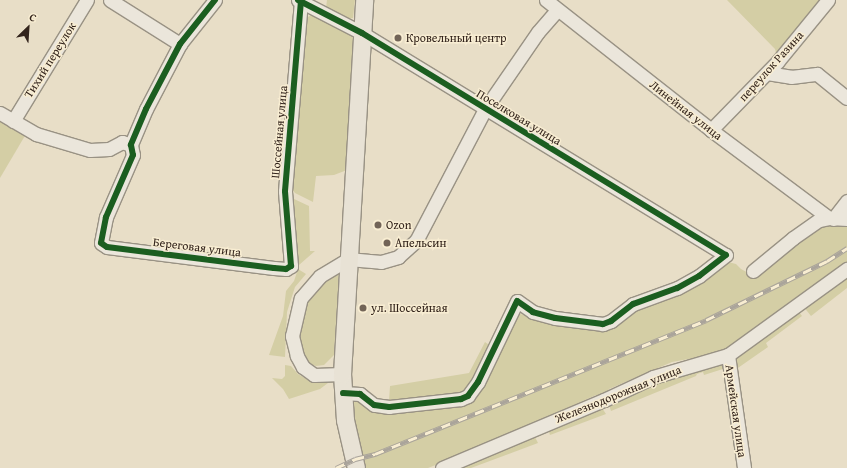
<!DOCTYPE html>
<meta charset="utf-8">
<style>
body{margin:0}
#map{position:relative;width:847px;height:468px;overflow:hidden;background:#e8dec7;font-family:"Gentium Book Plus",serif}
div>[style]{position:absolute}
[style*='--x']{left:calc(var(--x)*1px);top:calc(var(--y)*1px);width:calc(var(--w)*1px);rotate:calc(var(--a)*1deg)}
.green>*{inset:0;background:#d4cea5}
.roads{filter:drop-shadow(1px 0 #999284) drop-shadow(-1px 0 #999284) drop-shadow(0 1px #999284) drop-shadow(0 -1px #999284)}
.minor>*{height:13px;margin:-6.5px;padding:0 6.5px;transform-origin:6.5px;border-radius:6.5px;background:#ebe6db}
.major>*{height:17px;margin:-8.5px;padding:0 8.5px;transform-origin:8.5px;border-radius:8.5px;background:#e8e2d5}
.rail>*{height:4.5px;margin-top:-2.25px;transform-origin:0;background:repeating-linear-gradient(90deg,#f8edd2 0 9px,#aaa49b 0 18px);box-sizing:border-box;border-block:1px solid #aaa49b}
.cycleway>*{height:6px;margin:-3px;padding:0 3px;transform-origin:3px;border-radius:3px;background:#1b5e20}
.dots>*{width:11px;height:11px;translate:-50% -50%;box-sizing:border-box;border:2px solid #f8edd2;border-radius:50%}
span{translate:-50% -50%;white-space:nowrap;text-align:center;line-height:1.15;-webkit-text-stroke:3px #f8edd2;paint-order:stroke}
.poi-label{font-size:12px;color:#32231b}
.left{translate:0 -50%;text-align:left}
.street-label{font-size:12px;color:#32231b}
.north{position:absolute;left:8px;top:8px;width:40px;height:40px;-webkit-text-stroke:3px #f8edd2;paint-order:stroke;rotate:25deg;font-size:11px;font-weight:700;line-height:16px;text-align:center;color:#32231b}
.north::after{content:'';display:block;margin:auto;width:14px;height:18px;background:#32231b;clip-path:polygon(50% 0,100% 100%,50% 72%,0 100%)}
</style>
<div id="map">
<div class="green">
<i style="clip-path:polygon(327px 0,355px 0,353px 18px,346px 19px,326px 8px)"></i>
<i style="clip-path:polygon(727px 0,828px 0,778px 61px,775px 49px)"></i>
<i style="clip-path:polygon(311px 15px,315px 15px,350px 33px,353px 38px,353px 56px,347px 170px,334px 175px,316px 176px,313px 202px,295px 193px,290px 187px,302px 57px,308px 17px)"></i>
<i style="clip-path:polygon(0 119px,26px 134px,0 178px)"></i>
<i style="clip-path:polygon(294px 199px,309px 206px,310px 251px,315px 251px,299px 265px,295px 265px,291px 200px)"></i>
<i style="clip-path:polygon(822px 222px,847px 222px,847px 262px,788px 303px,732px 348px,705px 356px,672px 362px,609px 389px,606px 394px,597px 398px,596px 395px,471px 451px,428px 468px,360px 468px,352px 412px,352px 404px,356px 401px,360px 400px,373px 411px,463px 400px,511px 319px,520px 314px,582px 326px,604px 328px,615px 327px,616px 321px,623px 314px,704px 276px,712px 275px,710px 272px,715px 268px,728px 262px,736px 264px,741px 269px,752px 275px)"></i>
<i style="clip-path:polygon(298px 269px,306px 274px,295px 287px,287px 312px,285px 357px,269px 355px,283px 316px,286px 291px,294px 281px)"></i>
<i style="clip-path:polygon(339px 271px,334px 355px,324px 365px,316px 366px,307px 363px,299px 346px,306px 301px,326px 280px)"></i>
<i style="clip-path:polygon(847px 274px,847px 288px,811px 316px,803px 306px)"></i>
<i style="clip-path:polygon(799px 312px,802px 316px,766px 343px,768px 347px,735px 370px,734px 359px,736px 355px)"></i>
<i style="clip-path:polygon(485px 342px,492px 347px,463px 395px,389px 401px,390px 386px,469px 373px)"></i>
<i style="clip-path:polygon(723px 361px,726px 368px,704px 375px,703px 372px,697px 374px,696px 376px,611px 411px,608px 402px,656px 380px)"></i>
<i style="clip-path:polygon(285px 365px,291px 366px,298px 374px,308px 380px,328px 383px,320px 389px,289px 399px,283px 389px,272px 378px,282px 379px,285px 376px)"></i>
<i style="clip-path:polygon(602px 408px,606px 414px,550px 435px,547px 426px)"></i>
<i style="clip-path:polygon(530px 435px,535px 437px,538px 443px,471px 468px,450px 468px)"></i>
</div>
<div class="roads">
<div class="minor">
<i style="--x:110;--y:0;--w:83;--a:32.2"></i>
<i style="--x:215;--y:0;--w:56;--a:128.5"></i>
<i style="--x:180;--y:44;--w:73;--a:117.6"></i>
<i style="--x:146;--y:109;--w:39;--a:113"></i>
<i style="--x:131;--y:145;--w:10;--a:79"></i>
<i style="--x:133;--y:155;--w:68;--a:113.5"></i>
<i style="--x:106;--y:217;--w:26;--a:101"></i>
<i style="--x:101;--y:243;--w:7;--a:34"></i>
<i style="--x:107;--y:247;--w:168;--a:7.2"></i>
<i style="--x:274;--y:268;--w:12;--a:5"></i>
<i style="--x:286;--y:269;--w:6;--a:-31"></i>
<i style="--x:291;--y:266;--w:75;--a:-94.6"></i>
<i style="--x:285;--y:191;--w:192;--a:-85.2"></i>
<i style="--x:298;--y:0;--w:72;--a:27.3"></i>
<i style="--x:362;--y:33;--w:426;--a:31.4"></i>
<i style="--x:726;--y:255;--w:34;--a:142"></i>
<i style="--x:699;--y:276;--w:25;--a:151"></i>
<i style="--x:677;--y:288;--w:47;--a:160"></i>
<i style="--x:633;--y:304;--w:28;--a:142"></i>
<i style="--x:611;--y:321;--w:9;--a:159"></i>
<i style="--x:603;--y:324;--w:48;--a:-172.9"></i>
<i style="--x:555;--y:318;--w:23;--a:-165"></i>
<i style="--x:533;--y:312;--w:19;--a:-145"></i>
<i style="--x:517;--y:301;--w:90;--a:115.7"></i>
<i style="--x:478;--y:382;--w:17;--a:126"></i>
<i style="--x:468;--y:396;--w:8;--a:157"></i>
<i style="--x:461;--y:399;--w:72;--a:173.7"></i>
<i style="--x:389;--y:407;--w:15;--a:-172"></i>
<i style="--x:374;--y:405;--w:18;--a:-142"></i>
<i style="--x:360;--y:394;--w:17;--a:-177"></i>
<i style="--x:546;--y:0;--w:210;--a:38.2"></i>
<i style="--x:711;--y:130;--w:147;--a:36.7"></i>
<i style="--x:767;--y:73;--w:24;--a:9"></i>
<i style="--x:791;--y:77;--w:26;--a:-7"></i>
<i style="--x:817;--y:74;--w:38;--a:39"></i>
<i style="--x:0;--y:113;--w:42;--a:30.3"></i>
<i style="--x:36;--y:134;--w:56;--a:16.5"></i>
<i style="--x:90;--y:150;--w:19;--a:-3"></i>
<i style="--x:109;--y:149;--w:15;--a:-28"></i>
<i style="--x:122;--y:142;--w:9;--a:18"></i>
<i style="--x:13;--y:121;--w:142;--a:-58.6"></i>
<i style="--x:711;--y:130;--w:96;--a:-45.8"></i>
<i style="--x:778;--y:61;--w:79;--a:-50.7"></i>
<i style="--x:833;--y:219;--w:23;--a:-52"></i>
<i style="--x:753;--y:271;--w:52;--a:-39.5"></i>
<i style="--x:793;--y:238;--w:32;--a:-35"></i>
<i style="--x:819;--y:220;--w:10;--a:-11"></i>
<i style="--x:829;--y:218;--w:18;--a:3"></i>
<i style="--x:728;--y:355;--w:114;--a:81.9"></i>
<i style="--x:342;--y:374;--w:28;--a:178"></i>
<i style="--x:314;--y:375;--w:14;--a:-144"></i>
<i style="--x:303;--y:367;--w:13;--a:-119"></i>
<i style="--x:297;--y:356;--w:21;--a:-104"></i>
<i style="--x:292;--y:336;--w:39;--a:-77"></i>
<i style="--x:301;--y:298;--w:29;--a:-49"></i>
<i style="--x:320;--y:276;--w:33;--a:-31"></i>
<i style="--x:348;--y:259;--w:33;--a:5"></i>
<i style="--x:381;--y:262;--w:18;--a:-16"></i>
<i style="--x:398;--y:257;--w:24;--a:-42"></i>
<i style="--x:416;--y:241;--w:149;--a:-62.4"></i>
<i style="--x:485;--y:109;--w:93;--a:-55.5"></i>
<i style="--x:538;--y:32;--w:29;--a:-49"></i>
<i style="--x:442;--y:468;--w:176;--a:-22.8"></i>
<i style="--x:604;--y:400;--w:54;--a:-25.1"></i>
<i style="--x:653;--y:377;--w:78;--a:-16.3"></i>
<i style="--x:728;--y:355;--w:147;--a:-35.9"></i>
</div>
<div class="major">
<i style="--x:356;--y:468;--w:49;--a:-102.9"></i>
<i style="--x:345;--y:420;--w:46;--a:-93.7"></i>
<i style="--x:342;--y:374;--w:375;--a:-86.6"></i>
</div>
</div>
<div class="rail">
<i style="--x:336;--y:468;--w:21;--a:-25"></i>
<i style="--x:355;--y:459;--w:21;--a:-14"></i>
<i style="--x:375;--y:454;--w:357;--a:-22"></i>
<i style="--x:706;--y:320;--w:135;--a:-26"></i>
<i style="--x:827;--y:261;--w:24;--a:-33"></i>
</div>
<div class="cycleway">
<i style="--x:215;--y:0;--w:56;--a:128.5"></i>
<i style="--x:180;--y:44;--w:73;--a:117.6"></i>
<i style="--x:146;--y:109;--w:39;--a:113"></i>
<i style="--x:131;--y:145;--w:10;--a:79"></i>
<i style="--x:133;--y:155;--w:68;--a:113.5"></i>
<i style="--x:106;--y:217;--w:26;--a:101"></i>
<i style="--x:101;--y:243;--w:7;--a:34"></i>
<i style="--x:107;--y:247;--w:168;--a:7.2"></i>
<i style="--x:274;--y:268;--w:12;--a:5"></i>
<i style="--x:286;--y:269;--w:6;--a:-31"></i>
<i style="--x:291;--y:266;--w:75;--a:-94.6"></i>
<i style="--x:285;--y:191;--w:192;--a:-85.2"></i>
<i style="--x:298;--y:0;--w:72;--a:27.3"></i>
<i style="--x:362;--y:33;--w:426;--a:31.4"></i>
<i style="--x:726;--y:255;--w:34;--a:142"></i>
<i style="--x:699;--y:276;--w:25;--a:151"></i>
<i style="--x:677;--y:288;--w:47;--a:160"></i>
<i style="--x:633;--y:304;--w:28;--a:142"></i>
<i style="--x:611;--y:321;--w:9;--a:159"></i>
<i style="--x:603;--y:324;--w:48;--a:-172.9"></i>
<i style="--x:555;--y:318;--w:23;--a:-165"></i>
<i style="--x:533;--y:312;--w:19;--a:-145"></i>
<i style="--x:517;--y:301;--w:90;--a:115.7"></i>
<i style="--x:478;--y:382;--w:17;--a:126"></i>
<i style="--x:468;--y:396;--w:8;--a:157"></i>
<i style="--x:461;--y:399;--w:72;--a:173.7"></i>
<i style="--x:389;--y:407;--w:15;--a:-172"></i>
<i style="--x:374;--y:405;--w:18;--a:-142"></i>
<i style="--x:360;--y:394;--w:17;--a:-177"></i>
</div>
<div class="dots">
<i style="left:398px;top:38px;background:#726457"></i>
<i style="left:378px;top:225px;background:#726457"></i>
<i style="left:387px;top:243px;background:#726457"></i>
<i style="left:363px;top:308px;background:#726457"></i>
</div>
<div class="poi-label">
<span class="left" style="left:406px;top:38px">Кровельный центр</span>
<span class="left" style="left:386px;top:225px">Ozon</span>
<span class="left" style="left:395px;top:243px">Апельсин</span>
<span class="left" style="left:371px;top:308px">ул. Шоссейная</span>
</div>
<div class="street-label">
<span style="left:50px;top:60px;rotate:-58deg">Тихий переулок</span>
<span style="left:771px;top:66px;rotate:-48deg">переулок Разина</span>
<span style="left:686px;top:110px;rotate:38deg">Линейная улица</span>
<span style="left:519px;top:117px;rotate:31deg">Поселковая улица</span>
<span style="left:279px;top:132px;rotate:-85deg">Шоссейная улица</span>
<span style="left:197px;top:247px;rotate:7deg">Береговая улица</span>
<span style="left:618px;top:394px;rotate:-22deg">Железнодорожная улица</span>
<span style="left:736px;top:411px;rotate:82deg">Армейская улица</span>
</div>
<div class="north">С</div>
</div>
